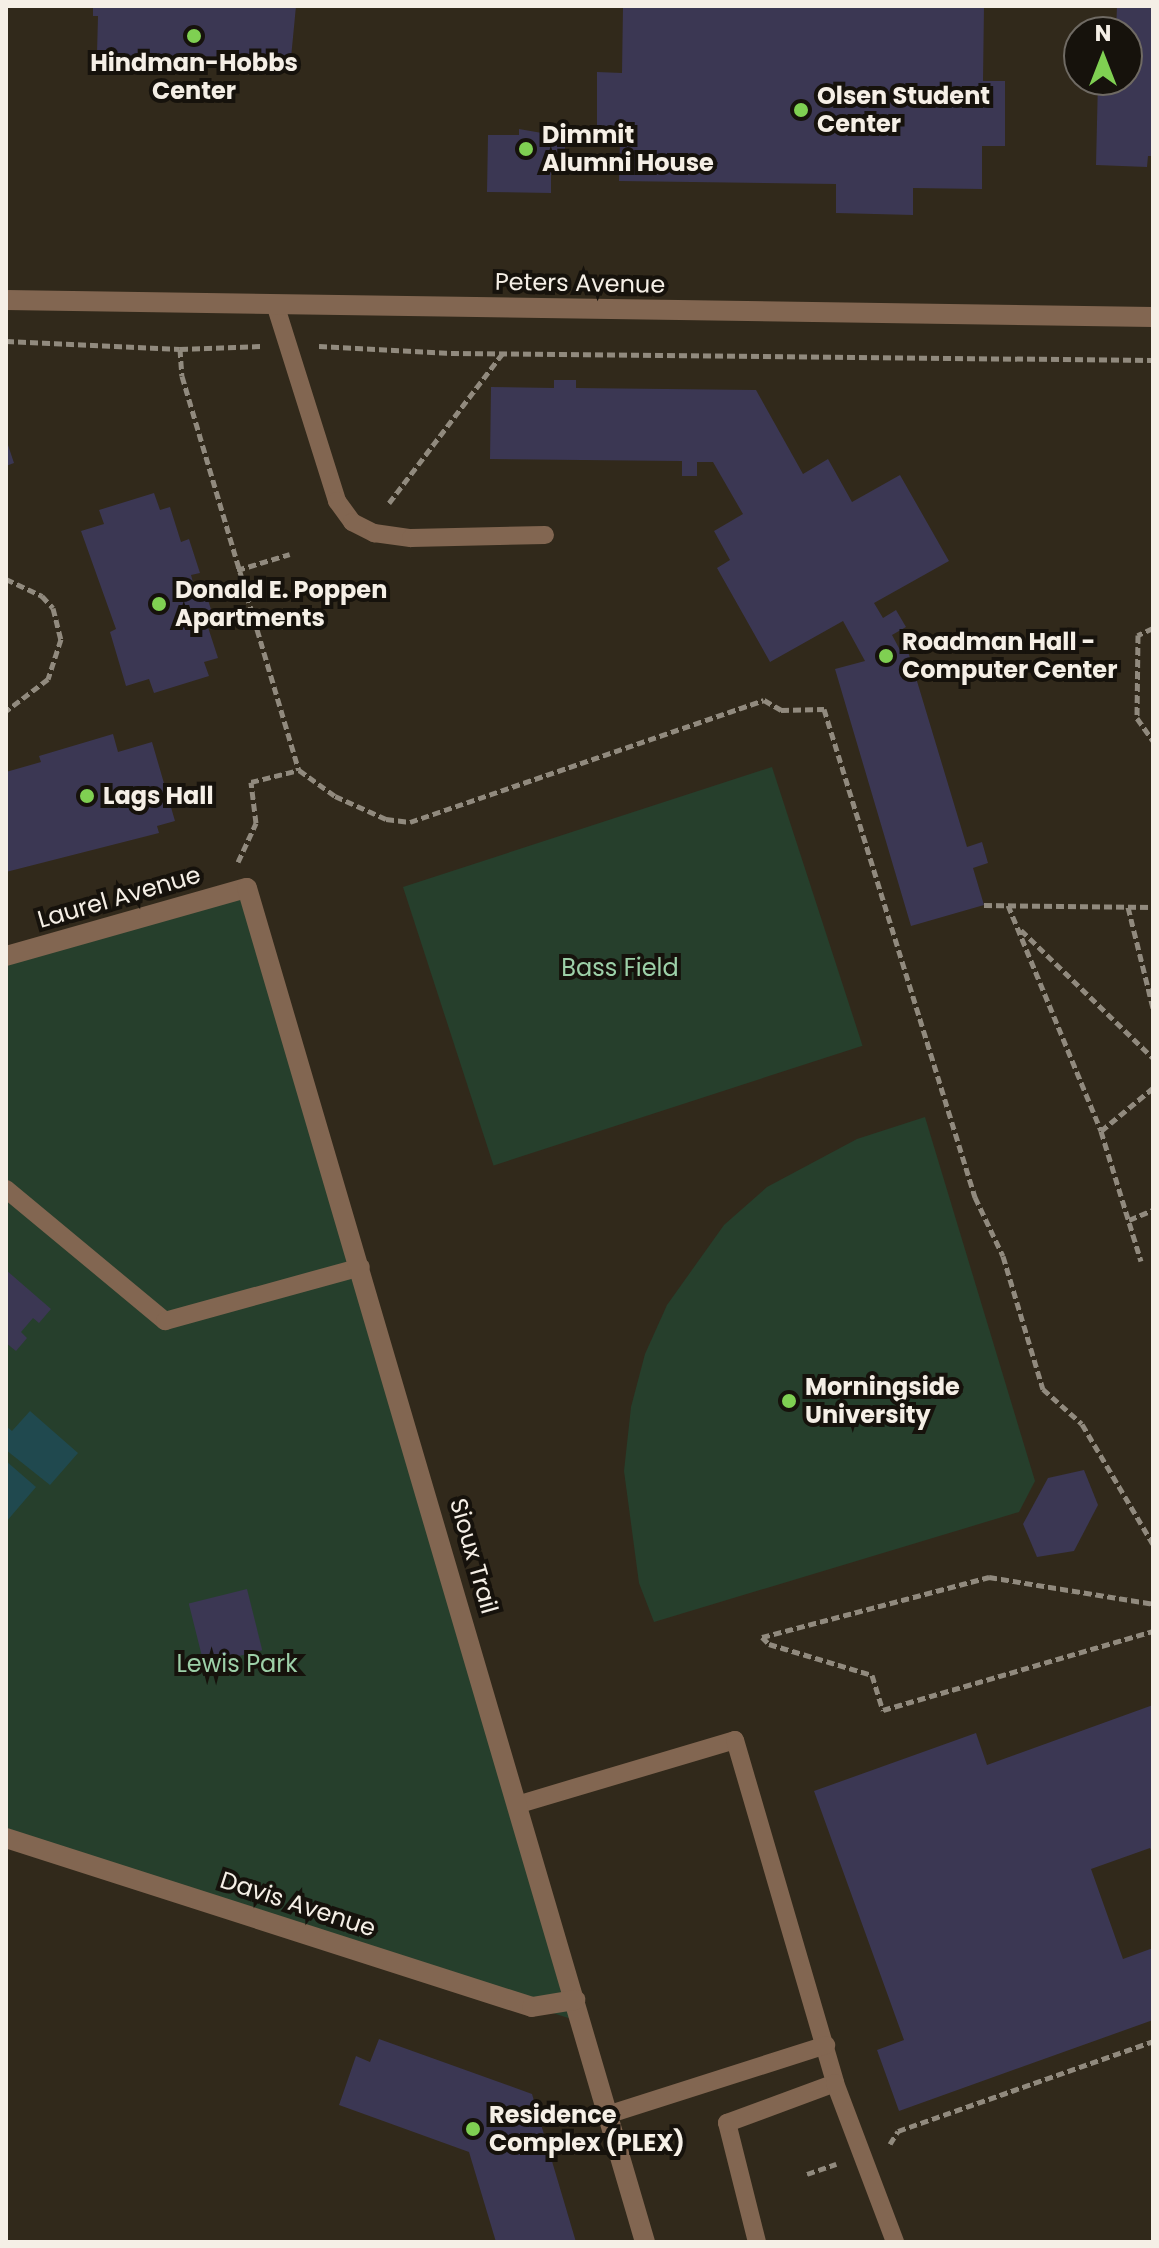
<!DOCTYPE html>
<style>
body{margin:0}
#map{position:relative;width:1159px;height:2248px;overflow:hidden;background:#31291b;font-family:Poppins,sans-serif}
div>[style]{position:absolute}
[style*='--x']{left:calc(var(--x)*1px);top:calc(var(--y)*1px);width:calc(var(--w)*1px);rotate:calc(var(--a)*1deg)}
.green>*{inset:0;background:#263f2c;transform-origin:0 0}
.water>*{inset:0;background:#20494f}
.building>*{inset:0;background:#3b3753;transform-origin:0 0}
.path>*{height:5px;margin-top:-2.5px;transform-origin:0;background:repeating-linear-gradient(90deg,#918a7e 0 8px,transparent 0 12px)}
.service>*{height:18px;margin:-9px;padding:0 9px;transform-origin:9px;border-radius:9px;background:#826651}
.minor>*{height:20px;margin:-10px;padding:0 10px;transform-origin:10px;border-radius:10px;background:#826651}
.tertiary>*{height:20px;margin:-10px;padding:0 10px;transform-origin:10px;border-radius:10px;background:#826651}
.dots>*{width:22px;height:22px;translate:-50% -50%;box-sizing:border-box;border:4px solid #16120c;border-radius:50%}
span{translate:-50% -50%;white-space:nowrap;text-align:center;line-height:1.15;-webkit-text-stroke:8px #16120c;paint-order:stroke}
.poi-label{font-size:24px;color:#f5efe6;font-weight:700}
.left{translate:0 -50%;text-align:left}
.street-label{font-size:24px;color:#f5efe6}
.park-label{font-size:24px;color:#9dd0a8}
.frame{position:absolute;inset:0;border:8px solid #f5efe6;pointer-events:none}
.north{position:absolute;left:1063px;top:16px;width:80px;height:80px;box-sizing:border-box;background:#16120c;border:2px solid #6f6a63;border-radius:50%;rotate:0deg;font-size:22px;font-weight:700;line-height:32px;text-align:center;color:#f5efe6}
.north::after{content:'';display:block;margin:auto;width:28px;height:36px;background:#7fd052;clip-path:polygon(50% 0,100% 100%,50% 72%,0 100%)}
</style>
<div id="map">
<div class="green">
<i style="left:772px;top:767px;width:293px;height:388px;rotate:72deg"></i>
<i style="clip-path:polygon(247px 888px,584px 2023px,6px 1838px,6px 956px)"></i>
<i style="clip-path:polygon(925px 1117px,1035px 1481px,1019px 1512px,654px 1622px,639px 1583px,624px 1471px,631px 1407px,645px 1354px,667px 1305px,724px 1225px,767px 1187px,857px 1139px)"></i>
</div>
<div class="water">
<i style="clip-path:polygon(30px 1411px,78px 1453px,50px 1485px,6px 1450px,6px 1426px,12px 1431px)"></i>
<i style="clip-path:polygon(6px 1461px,36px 1487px,6px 1522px)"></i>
</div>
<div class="building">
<i style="clip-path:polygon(93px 6px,296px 6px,291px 58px,174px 56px,174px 60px,97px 53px,98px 16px,93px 16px)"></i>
<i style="clip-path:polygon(623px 6px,984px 6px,983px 81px,1005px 81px,1005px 146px,982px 146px,982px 189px,913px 188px,913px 215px,836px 213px,836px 184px,619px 181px,620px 140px,597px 140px,597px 72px,622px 73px)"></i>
<i style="clip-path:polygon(1117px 6px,1153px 6px,1153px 156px,1148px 156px,1147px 167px,1096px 165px,1098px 80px,1127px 80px,1127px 32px,1116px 32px)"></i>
<i style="clip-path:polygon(519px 129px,565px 137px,565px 162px,551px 162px,551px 193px,487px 192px,488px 135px,519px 135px)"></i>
<i style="clip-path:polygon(554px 380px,576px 380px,576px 388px,756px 390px,803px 474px,828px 459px,852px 502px,900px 475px,949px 561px,874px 603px,883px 618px,896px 610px,906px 627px,892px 635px,900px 650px,907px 648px,967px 847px,982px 842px,988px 863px,973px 868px,984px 905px,911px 926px,835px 669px,865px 661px,843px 621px,770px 662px,717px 568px,730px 560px,714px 531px,743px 514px,713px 462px,697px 462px,697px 476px,682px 476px,682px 461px,490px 459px,491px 387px,554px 388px)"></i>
<i style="clip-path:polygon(6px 439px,14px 463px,6px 466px)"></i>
<i style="clip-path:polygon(154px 493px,160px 510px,170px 507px,181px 542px,189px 539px,200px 573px,191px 575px,195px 589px,204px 587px,214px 619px,206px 621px,218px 658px,204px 662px,209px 676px,154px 693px,149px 679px,126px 686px,110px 632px,116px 629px,81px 531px,104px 524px,99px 510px)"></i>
<i style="clip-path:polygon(113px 734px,118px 752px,152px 742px,175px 821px,157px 826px,159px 833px,6px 872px,6px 772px,41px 762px,39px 756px)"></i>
<i style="clip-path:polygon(6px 1270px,51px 1309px,39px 1323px,33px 1318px,21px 1332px,27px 1338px,16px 1351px,6px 1343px)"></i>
<i style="clip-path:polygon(1084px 1470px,1098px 1505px,1074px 1551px,1037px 1557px,1023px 1524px,1048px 1478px)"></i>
<i style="left:247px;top:1589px;width:63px;height:60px;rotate:76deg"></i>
<i style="clip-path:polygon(1153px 1705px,1153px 1855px,1150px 1848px,1091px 1869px,1123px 1959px,1153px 1948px,1153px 2020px,899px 2111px,877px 2050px,904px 2040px,814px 1791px,976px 1733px,987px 1765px)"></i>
<i style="clip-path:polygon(379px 2039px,532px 2094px,576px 2242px,496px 2242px,469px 2152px,339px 2105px,356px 2056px,370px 2062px)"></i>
</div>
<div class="path">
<i style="--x:6;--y:341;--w:174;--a:2.6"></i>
<i style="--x:180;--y:349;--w:81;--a:-2.1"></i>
<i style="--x:319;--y:346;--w:132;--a:3"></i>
<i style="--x:451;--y:353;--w:702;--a:0.57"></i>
<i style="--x:180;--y:349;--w:27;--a:86"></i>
<i style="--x:182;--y:376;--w:411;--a:73.5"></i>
<i style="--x:299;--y:770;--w:44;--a:35.8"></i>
<i style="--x:335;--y:796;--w:56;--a:24.3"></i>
<i style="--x:386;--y:819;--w:24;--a:7"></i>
<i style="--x:410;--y:822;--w:374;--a:-19"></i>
<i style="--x:764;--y:700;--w:20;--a:30"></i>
<i style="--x:781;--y:710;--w:43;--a:-1.3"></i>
<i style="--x:824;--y:709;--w:511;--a:72.81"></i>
<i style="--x:975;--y:1197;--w:65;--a:64.6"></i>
<i style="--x:1003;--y:1256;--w:139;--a:73.3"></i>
<i style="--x:1043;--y:1389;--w:52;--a:41.9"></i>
<i style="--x:1082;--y:1424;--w:139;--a:59.4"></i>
<i style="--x:389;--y:503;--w:187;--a:-52.8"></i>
<i style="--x:237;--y:570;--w:55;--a:-16.8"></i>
<i style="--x:6;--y:579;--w:40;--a:25"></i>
<i style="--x:42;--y:596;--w:16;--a:47"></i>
<i style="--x:53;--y:608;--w:32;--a:76"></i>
<i style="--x:61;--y:639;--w:42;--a:108"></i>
<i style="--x:48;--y:679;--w:53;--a:142.7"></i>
<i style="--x:1153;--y:628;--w:17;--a:155"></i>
<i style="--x:1138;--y:635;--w:83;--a:90.7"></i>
<i style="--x:1137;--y:718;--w:28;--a:55"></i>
<i style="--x:238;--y:862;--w:43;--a:-65.2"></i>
<i style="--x:256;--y:823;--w:41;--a:-97"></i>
<i style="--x:251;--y:782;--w:49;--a:-14"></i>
<i style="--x:984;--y:905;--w:169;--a:0.7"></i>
<i style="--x:1008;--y:905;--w:244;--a:67.6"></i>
<i style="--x:1101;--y:1131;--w:67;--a:-39.6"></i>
<i style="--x:1128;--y:907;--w:104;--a:76.1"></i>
<i style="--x:1021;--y:930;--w:184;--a:44.1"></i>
<i style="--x:1101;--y:1131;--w:136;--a:72.9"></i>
<i style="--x:1129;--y:1220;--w:26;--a:-23"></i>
<i style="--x:762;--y:1637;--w:10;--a:45"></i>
<i style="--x:769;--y:1644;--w:108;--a:16.8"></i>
<i style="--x:872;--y:1675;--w:37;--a:73"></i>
<i style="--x:883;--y:1710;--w:281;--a:-16.3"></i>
<i style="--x:762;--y:1637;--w:235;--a:-14.8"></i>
<i style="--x:989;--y:1577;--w:166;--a:9.3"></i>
<i style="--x:890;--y:2144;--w:15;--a:-58"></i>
<i style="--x:898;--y:2131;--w:270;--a:-19.4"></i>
<i style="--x:807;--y:2174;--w:31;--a:-19"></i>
</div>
<div class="service">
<i style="--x:275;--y:304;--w:207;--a:72.5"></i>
<i style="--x:337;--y:501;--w:26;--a:54"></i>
<i style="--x:352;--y:522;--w:25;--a:27"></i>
<i style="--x:374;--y:533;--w:37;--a:8"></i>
<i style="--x:411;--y:538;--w:134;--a:-1.3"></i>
<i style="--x:6;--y:1189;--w:207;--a:39.7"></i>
<i style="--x:165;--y:1321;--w:203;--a:-15.4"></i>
<i style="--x:520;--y:1804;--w:224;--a:-16.6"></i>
<i style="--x:735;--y:1740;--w:357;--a:73.7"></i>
<i style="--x:610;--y:2114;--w:227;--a:-17.7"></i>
<i style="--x:757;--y:2242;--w:123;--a:-104.1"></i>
<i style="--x:727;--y:2123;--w:115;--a:-20.3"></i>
<i style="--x:835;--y:2083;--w:170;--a:69.3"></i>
</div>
<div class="minor">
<i style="--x:6;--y:956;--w:250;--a:-15.8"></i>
<i style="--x:247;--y:888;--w:1411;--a:73.62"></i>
<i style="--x:6;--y:1838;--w:552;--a:17.81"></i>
<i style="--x:532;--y:2007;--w:44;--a:-9.2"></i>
</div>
<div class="tertiary">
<i style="--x:6;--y:300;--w:1147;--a:0.85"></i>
</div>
<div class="dots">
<i style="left:194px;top:36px;background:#7fd052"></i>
<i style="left:801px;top:110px;background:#7fd052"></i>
<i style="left:526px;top:149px;background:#7fd052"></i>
<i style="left:159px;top:604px;background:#7fd052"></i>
<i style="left:886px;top:656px;background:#7fd052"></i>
<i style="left:87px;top:796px;background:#7fd052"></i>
<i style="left:789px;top:1401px;background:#7fd052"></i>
<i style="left:473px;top:2129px;background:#7fd052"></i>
</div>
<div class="poi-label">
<span style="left:194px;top:77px">Hindman-Hobbs<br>Center</span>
<span class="left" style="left:817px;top:110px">Olsen Student<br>Center</span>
<span class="left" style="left:542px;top:149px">Dimmit<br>Alumni House</span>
<span class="left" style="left:175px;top:604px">Donald E. Poppen<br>Apartments</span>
<span class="left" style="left:902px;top:656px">Roadman Hall -<br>Computer Center</span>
<span class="left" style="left:103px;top:796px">Lags Hall</span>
<span class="left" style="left:805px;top:1401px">Morningside<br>University</span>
<span class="left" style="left:489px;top:2129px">Residence<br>Complex (PLEX)</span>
</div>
<div class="street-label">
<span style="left:580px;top:283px;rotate:1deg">Peters Avenue</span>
<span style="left:119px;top:897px;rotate:-16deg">Laurel Avenue</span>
<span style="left:474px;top:1556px;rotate:74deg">Sioux Trail</span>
<span style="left:298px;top:1904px;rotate:18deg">Davis Avenue</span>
</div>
<div class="park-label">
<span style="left:620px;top:968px">Bass Field</span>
<span style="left:237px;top:1664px">Lewis Park</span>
</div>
<div class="frame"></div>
<div class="north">N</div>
</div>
